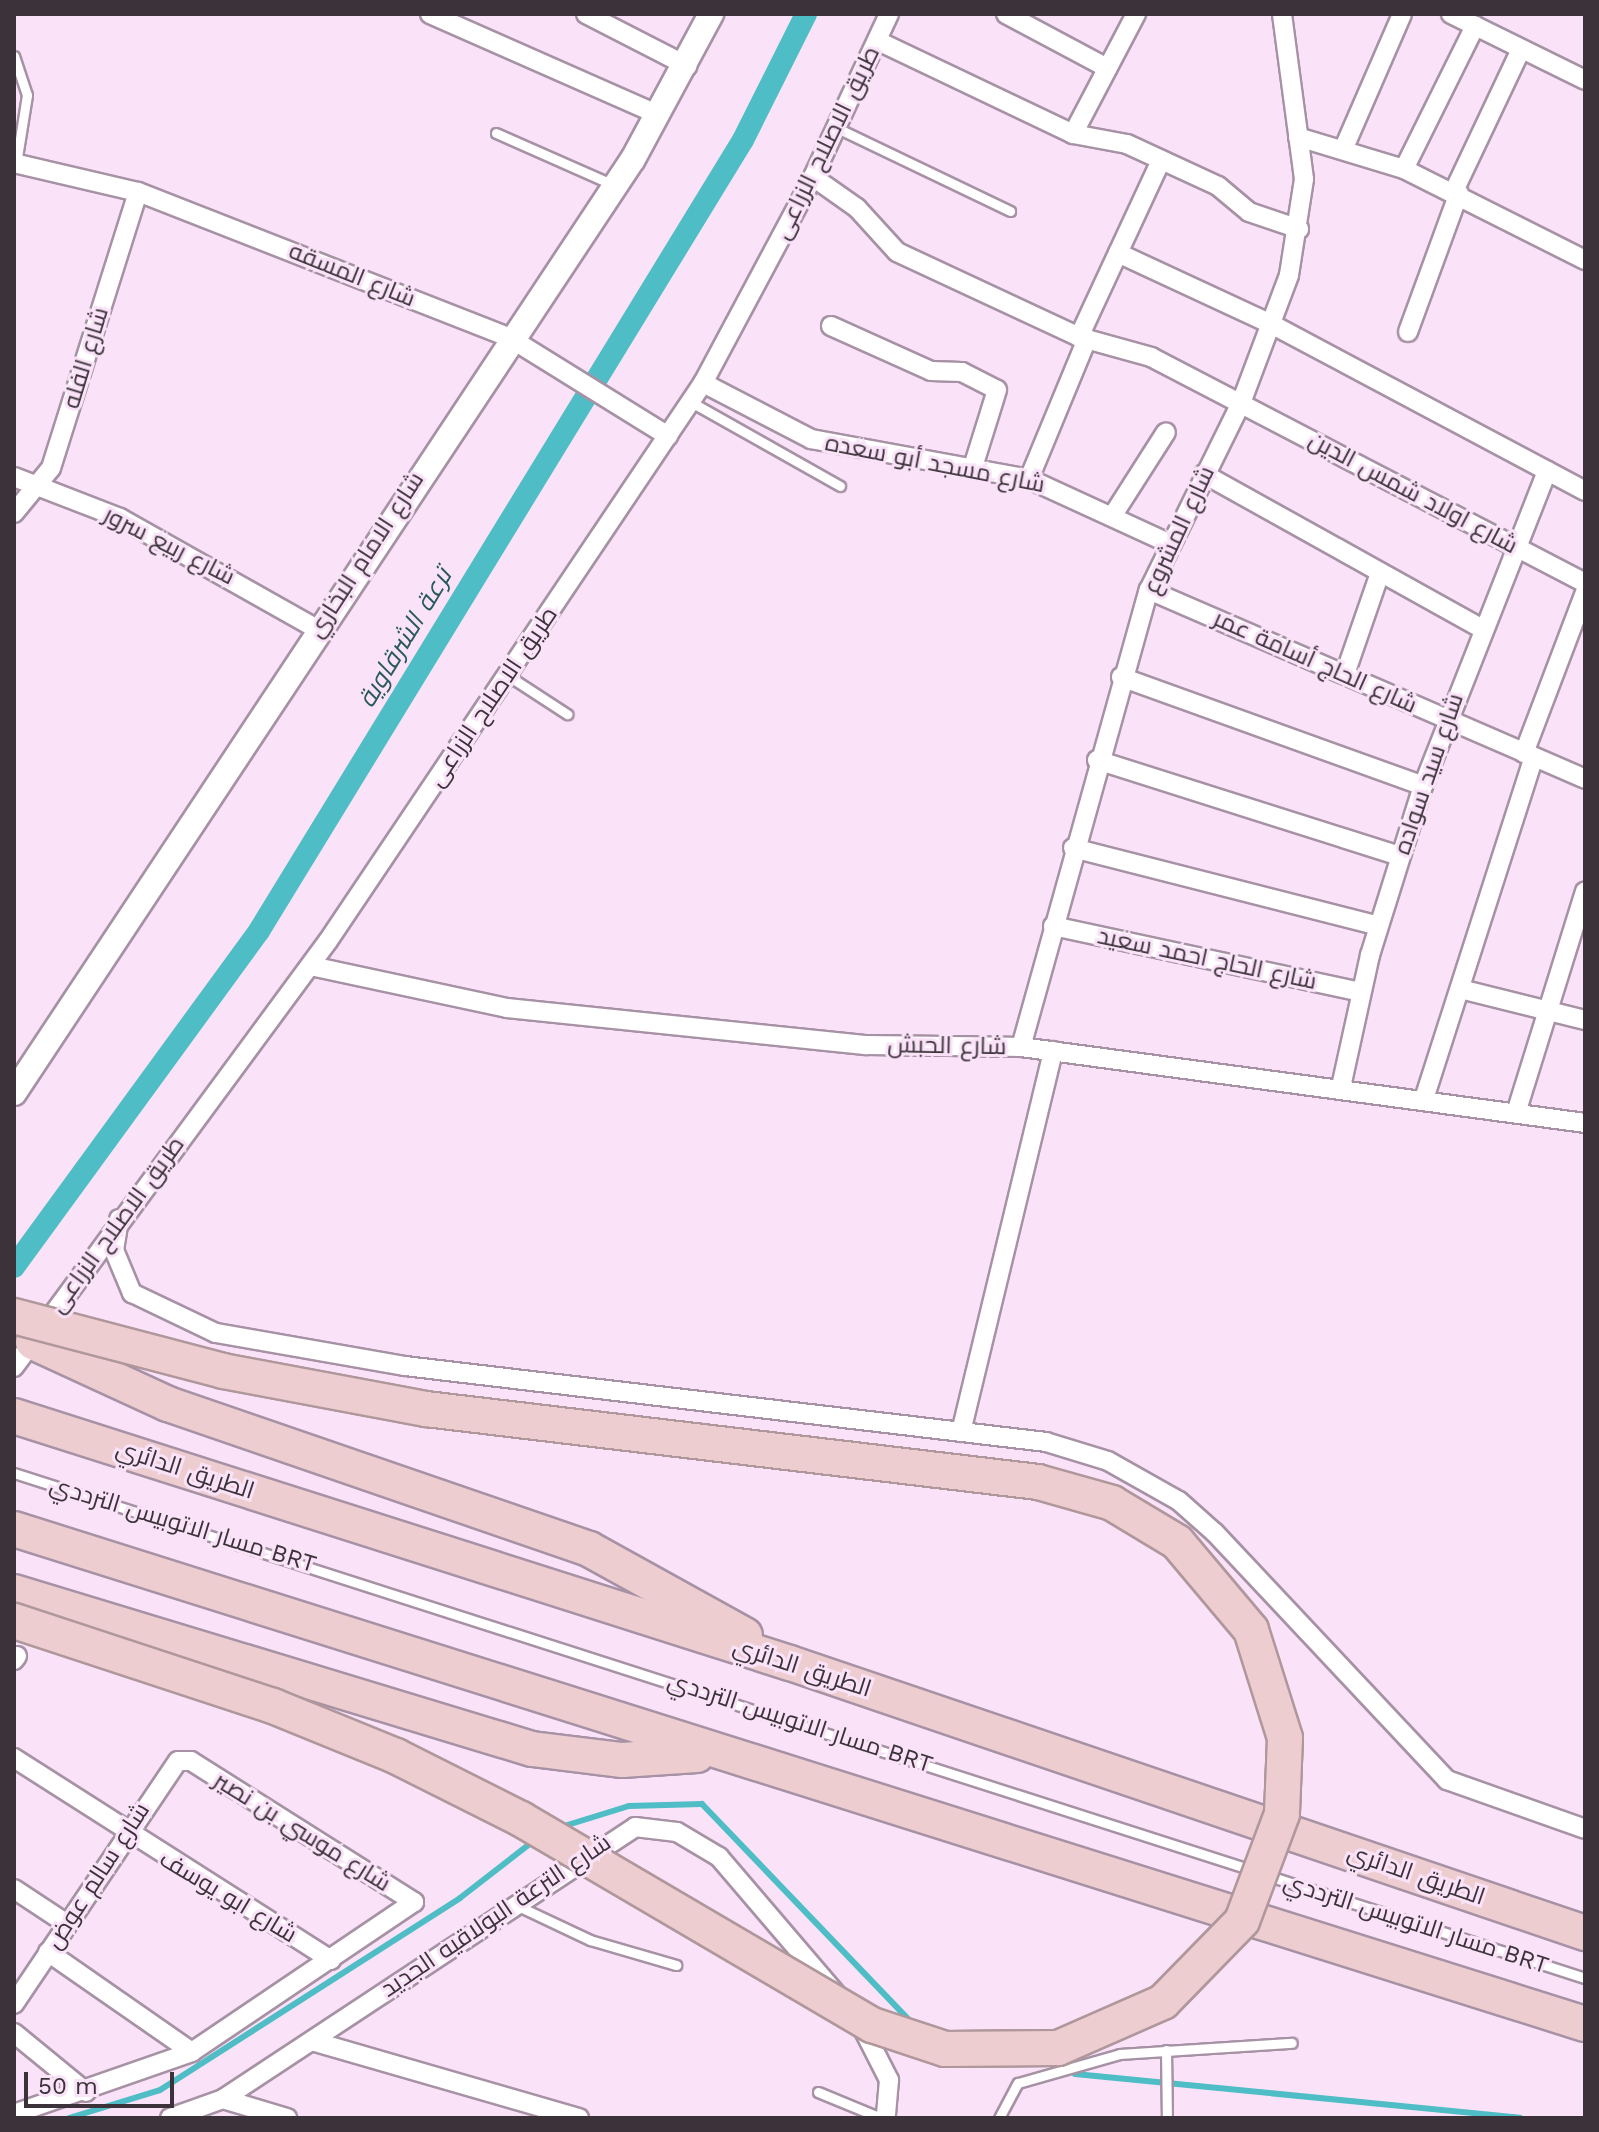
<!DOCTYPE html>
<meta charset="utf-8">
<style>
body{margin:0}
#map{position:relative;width:1599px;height:2132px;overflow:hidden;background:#fae3f8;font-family:"Work Sans",Cairo,sans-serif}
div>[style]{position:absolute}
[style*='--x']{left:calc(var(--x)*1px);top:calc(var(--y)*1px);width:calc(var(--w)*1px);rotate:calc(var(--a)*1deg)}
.stream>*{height:6px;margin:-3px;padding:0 3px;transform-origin:3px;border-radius:3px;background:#4fbdc5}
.canal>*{height:22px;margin:-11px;padding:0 11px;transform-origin:11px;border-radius:11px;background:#4fbdc5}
.roads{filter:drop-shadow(2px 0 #a792a5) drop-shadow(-2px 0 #a792a5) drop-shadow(0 2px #a792a5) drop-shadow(0 -2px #a792a5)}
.service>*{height:9px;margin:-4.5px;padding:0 4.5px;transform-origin:4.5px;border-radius:4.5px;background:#fff}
.minor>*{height:18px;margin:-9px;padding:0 9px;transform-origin:9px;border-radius:9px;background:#fff}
.tertiary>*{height:24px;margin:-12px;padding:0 12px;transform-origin:12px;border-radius:12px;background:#fff}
.motorway>*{height:34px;margin:-17px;padding:0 17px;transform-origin:17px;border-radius:17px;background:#edcdcf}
.bridges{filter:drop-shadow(2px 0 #af979b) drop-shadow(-2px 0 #af979b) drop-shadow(0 2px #af979b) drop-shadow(0 -2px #af979b)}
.motorway-bridge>*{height:34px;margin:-17px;padding:0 17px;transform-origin:17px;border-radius:17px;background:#edcdcf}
span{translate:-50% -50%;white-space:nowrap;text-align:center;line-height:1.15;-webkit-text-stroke:6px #fae3f8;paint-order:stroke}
.street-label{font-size:24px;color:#3b323a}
.water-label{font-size:26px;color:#29595d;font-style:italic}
.frame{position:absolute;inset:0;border:16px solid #3b323a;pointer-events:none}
.scale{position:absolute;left:24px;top:2072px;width:150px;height:36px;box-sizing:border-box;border:4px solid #3b323a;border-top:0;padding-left:10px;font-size:24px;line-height:28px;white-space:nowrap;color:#3b323a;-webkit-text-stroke:6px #fae3f8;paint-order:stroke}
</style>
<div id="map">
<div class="stream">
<i style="--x:561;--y:1827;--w:71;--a:-17.2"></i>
<i style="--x:629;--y:1806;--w:73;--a:-1.6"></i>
<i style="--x:702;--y:1804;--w:308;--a:46.2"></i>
<i style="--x:1075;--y:2074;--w:447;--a:5.6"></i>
<i style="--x:69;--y:2118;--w:95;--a:-17.1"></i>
<i style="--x:160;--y:2090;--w:356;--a:-32.6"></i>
<i style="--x:460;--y:1898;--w:96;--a:-37.8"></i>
</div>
<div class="canal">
<i style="--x:14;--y:1267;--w:416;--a:-53.9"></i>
<i style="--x:259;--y:931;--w:927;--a:-58.54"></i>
<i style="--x:743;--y:140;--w:141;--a:-63.4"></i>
</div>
<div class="roads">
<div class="service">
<i style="--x:14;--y:56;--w:41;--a:71.6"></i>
<i style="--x:27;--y:95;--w:70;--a:99.1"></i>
<i style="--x:837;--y:128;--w:192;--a:25.6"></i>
<i style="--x:496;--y:133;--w:129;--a:23.8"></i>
<i style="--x:691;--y:402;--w:171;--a:29.4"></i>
<i style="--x:507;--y:675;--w:72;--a:33"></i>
<i style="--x:14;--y:1473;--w:1300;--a:17.78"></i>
<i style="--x:1266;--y:1875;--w:335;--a:17.9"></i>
<i style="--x:518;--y:1906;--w:80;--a:25.3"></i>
<i style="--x:590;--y:1940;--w:90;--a:16.2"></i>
<i style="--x:1166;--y:2050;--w:68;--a:89.2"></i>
<i style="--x:818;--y:2092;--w:68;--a:22.4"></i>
<i style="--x:999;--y:2118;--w:40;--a:-62"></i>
<i style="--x:1018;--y:2083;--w:106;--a:-15.9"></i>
<i style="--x:1120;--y:2054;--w:172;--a:-3.7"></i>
</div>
<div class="minor">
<i style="--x:430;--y:14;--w:250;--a:23.8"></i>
<i style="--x:586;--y:14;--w:114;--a:27.2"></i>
<i style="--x:1006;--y:14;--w:115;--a:28.1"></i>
<i style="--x:1451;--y:14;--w:149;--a:26.2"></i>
<i style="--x:878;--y:41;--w:216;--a:25.5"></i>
<i style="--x:1073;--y:134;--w:55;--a:10.5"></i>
<i style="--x:1127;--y:144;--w:100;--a:24.8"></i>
<i style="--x:1218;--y:186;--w:40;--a:40"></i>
<i style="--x:1249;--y:212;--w:53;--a:18.8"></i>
<i style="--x:1073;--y:134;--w:136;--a:-62.3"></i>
<i style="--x:1298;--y:137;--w:111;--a:16.8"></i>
<i style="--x:1404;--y:169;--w:203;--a:26.7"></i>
<i style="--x:1343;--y:150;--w:148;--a:-66.5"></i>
<i style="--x:14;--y:163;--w:127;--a:13.2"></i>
<i style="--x:138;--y:192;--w:400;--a:21.4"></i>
<i style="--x:510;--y:338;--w:186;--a:31.8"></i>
<i style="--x:1404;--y:169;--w:160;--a:-63.6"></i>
<i style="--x:813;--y:177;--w:54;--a:35.2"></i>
<i style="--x:857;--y:208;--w:59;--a:47.7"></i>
<i style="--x:897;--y:252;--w:201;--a:25"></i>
<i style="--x:1079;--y:337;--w:75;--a:15.5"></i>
<i style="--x:1151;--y:357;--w:489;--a:27.5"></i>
<i style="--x:1454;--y:191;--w:157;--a:-64.7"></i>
<i style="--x:1118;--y:253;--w:171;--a:24.9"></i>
<i style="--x:1273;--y:325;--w:353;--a:28"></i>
<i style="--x:831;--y:326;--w:110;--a:24.2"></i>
<i style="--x:931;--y:371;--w:31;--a:2"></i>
<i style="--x:962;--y:372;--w:39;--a:27"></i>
<i style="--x:997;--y:390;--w:81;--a:107.3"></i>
<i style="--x:1408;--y:332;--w:148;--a:-69.9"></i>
<i style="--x:1079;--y:337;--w:195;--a:-65.1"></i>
<i style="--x:703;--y:383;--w:122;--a:27.4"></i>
<i style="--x:811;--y:439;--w:222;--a:10.4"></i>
<i style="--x:1029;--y:479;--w:153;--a:24.7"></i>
<i style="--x:1204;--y:474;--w:318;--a:29.1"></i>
<i style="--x:14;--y:477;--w:114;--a:21.1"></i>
<i style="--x:120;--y:518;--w:226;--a:29.4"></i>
<i style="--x:1029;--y:479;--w:152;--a:-67.5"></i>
<i style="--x:14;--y:513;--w:58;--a:-50.6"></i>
<i style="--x:51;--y:468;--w:289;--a:-72.5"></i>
<i style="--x:1113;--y:515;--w:98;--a:-57.4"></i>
<i style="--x:1149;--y:590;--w:475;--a:23.4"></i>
<i style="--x:1345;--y:674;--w:107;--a:-70.9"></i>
<i style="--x:1121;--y:677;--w:321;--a:19.8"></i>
<i style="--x:1524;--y:753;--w:172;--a:-69.2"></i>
<i style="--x:1097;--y:760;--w:318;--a:17.6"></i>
<i style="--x:1073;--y:848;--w:315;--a:14.3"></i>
<i style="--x:1053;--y:926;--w:315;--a:12.1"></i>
<i style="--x:311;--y:966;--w:200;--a:12.1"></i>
<i style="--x:507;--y:1008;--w:362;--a:5.9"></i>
<i style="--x:867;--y:1045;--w:154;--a:0.7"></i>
<i style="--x:1021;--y:1047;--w:569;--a:7.67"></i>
<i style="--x:1460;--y:989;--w:129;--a:13.9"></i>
<i style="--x:1021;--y:1047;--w:475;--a:-74.4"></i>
<i style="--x:1149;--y:590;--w:208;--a:-63.8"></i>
<i style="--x:1241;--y:403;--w:137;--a:-69.4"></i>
<i style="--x:1289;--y:275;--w:97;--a:-81.1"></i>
<i style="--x:1304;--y:179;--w:166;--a:-97.6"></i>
<i style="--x:1341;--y:1087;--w:135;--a:-77.6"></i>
<i style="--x:1370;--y:955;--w:177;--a:-72.6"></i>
<i style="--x:1423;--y:786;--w:339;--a:-68.5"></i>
<i style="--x:1424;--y:1099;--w:359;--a:-72.2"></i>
<i style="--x:1516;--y:1113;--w:232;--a:-72.7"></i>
<i style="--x:119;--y:1219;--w:31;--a:99"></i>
<i style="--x:114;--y:1250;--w:47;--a:67.3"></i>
<i style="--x:132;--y:1293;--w:93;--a:25.5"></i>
<i style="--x:216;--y:1333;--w:192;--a:9.9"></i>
<i style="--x:405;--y:1366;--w:645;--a:6.76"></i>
<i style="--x:1046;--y:1442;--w:65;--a:17"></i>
<i style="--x:1108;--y:1461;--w:81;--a:29.4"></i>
<i style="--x:1179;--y:1501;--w:48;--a:41.6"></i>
<i style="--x:1215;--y:1533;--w:339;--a:46.8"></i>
<i style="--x:1447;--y:1780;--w:146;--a:19.5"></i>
<i style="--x:14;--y:1367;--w:529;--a:-53.61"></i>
<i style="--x:328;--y:941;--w:672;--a:-56.1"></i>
<i style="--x:703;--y:383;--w:234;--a:-61.9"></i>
<i style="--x:813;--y:177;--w:180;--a:-65"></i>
<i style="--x:961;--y:1432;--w:392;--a:-76.4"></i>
<i style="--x:14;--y:1660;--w:5;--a:-53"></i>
<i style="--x:14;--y:1758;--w:376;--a:32.5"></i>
<i style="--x:14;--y:1889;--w:64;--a:33.4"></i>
<i style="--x:48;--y:1952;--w:175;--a:34.8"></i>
<i style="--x:14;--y:2004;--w:293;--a:-56"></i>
<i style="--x:178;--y:1761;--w:13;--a:0"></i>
<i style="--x:191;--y:1761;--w:264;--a:32.3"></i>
<i style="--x:414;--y:1902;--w:268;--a:146"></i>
<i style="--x:192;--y:2052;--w:188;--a:160.8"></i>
<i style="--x:861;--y:2025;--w:62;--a:63"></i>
<i style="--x:889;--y:2080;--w:38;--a:95"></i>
<i style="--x:14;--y:2033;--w:93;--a:39.3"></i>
<i style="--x:312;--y:2041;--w:278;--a:16.1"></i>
<i style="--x:223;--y:2099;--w:67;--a:16.5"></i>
<i style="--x:170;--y:2118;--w:56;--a:-19.7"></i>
<i style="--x:223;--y:2099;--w:494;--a:-33.4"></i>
<i style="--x:635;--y:1827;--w:42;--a:6.8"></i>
<i style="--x:677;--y:1832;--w:49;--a:30.8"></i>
<i style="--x:719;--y:1857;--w:179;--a:49.5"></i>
</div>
<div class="tertiary">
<i style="--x:14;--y:1093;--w:1120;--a:-56.47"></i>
<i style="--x:633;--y:159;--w:165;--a:-61.7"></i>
</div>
<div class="motorway">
<i style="--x:33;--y:1342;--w:149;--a:24.7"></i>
<i style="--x:168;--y:1404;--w:445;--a:19"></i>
<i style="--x:589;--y:1549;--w:178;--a:28.9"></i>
<i style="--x:14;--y:1416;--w:814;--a:17.66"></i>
<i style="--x:790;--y:1663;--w:840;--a:18.76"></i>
<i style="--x:14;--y:1529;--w:1647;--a:17.49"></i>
<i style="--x:14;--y:1592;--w:541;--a:16.86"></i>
<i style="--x:532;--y:1749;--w:91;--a:7"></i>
<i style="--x:622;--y:1760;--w:75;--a:-3.8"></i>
</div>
</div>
<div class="bridges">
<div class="motorway-bridge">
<i style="--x:14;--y:1316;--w:216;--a:14.7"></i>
<i style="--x:223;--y:1371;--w:207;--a:10.6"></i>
<i style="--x:426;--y:1409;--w:616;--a:6.8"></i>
<i style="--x:1038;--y:1482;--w:77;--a:15.8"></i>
<i style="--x:1112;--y:1503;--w:76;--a:31"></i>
<i style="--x:1177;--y:1542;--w:115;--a:49.9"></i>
<i style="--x:1251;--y:1630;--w:113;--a:72.5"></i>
<i style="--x:1285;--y:1738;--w:76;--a:92.3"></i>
<i style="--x:1282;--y:1814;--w:114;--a:110.5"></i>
<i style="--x:1242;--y:1921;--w:113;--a:134.3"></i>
<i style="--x:1163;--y:2002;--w:115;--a:156.3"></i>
<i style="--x:1058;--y:2048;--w:113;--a:179.5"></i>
<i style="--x:945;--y:2049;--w:77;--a:-161.8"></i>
<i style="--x:872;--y:2025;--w:407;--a:-149.6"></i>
<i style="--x:521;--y:1819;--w:140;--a:-153.3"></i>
<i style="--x:396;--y:1756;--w:133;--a:-157.9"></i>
<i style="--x:273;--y:1706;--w:273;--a:-161.8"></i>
</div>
</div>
<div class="street-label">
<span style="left:827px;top:143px;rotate:-64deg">طريق الاصلاح الزراعى</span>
<span style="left:352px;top:275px;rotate:22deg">شارع المسقه</span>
<span style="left:86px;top:358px;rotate:-73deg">شارع الفله</span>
<span style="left:935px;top:464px;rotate:11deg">شارع مسجد أبو سعده</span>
<span style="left:1413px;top:493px;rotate:28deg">شارع اولاد شمس الدين</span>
<span style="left:1179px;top:530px;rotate:-65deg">شارع المشروع</span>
<span style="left:169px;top:546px;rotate:27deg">شارع ربيع سرور</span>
<span style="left:366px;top:555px;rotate:-57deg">شارع الامام البخاري</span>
<span style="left:1315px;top:662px;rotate:24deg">شارع الحاج أسامة عمر</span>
<span style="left:493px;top:697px;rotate:-56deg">طريق الاصلاح الزراعى</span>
<span style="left:1429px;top:774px;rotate:-71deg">شارع سيد سواده</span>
<span style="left:1207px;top:959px;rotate:12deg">شارع الحاج احمد سعيد</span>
<span style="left:947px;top:1046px;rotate:1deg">شارع الحبش</span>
<span style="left:117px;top:1225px;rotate:-54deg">طريق الاصلاح الزراعى</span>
<span style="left:185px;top:1470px;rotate:18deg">الطريق الدائري</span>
<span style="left:183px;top:1525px;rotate:17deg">مسار الاتوبيس الترددي BRT</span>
<span style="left:802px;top:1668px;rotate:18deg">الطريق الدائري</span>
<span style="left:800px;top:1723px;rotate:18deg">مسار الاتوبيس الترددي BRT</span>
<span style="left:302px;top:1832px;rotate:32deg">شارع موسي بن نصير</span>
<span style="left:1416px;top:1875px;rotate:19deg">الطريق الدائري</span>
<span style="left:98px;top:1876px;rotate:-57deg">شارع سالم عوض</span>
<span style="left:228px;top:1897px;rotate:31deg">شارع ابو يوسف</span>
<span style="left:496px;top:1916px;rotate:-34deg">شارع الترعة البولاقيه الجديد</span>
<span style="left:1416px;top:1924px;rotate:18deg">مسار الاتوبيس الترددي BRT</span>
</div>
<div class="water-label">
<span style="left:405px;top:638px;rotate:-59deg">ترعة الشرقاوية</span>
</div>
<div class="frame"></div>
<div class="scale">50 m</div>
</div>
